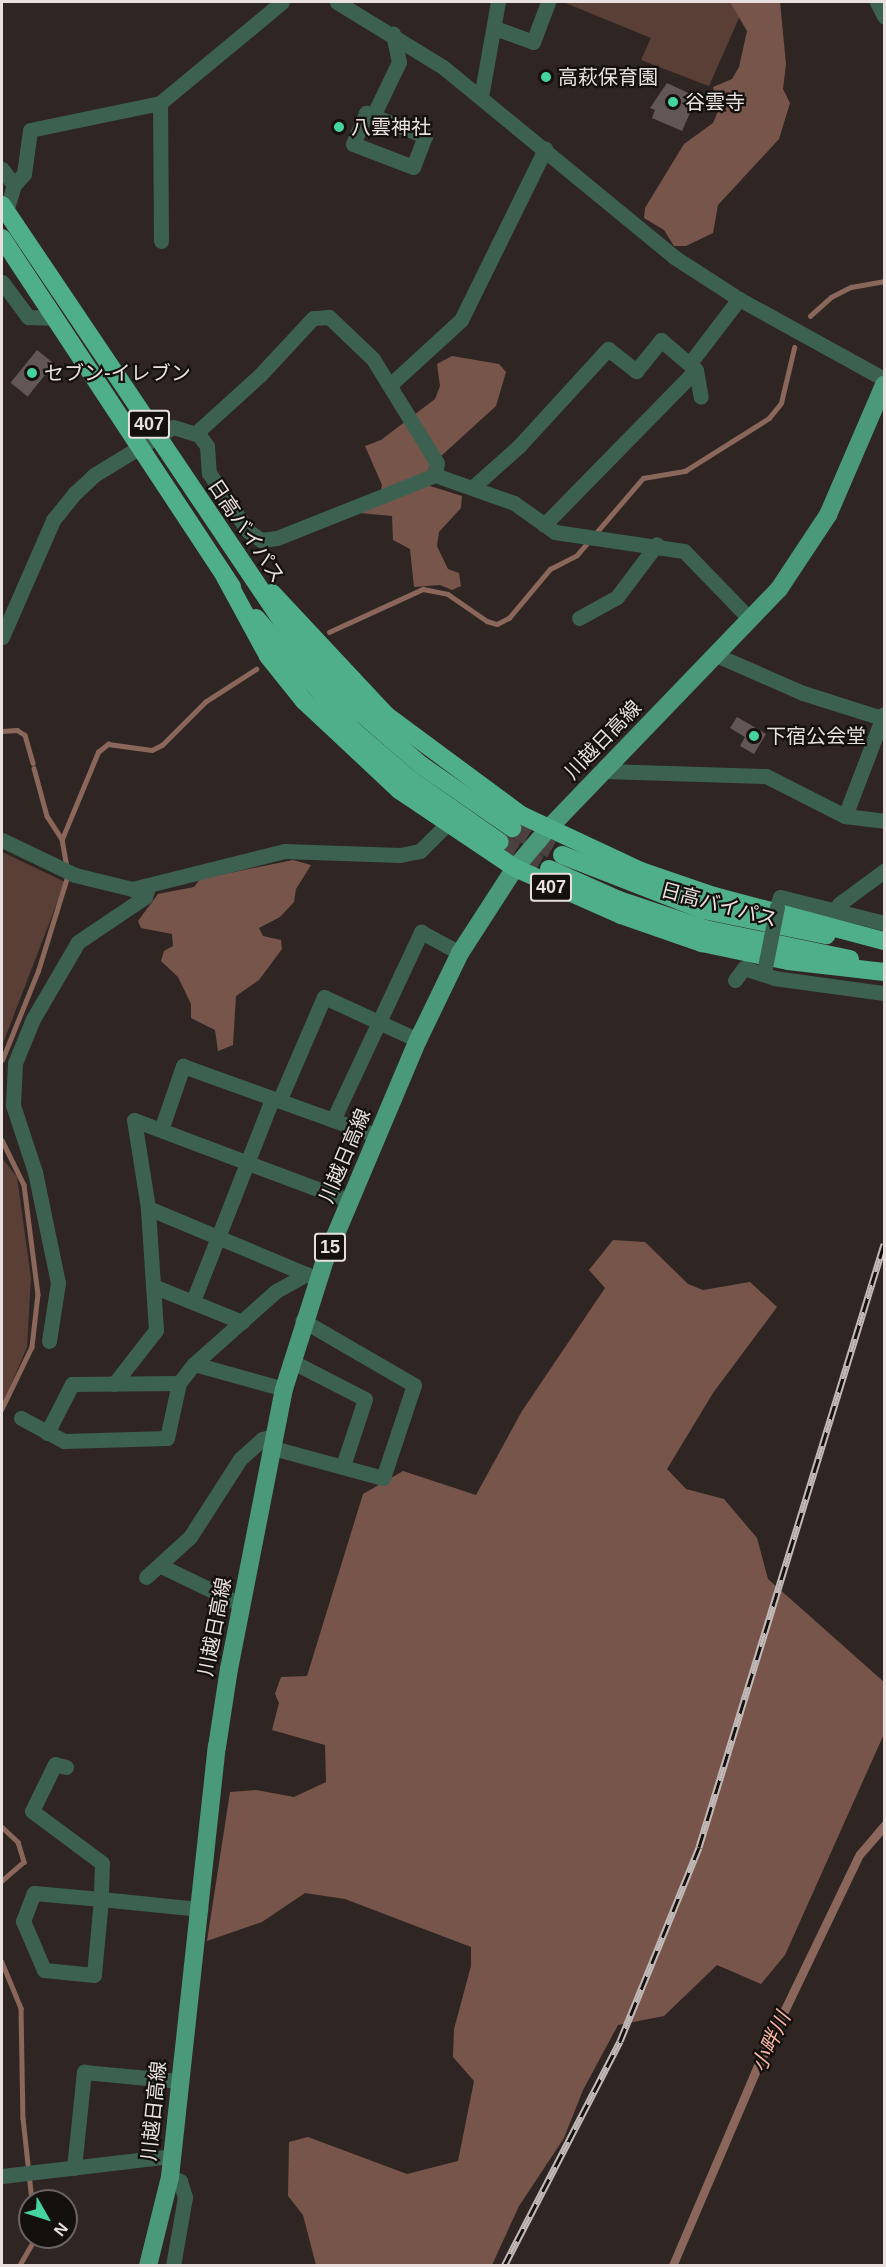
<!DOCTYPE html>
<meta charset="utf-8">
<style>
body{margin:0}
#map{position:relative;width:886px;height:2267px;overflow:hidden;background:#2f2623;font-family:Helvetica,"Noto Sans JP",sans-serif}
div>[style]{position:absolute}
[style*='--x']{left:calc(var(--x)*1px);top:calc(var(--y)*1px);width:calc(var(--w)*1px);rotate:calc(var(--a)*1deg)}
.green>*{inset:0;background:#5a3f36}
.forest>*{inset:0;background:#78554a}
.water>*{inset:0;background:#8a665b}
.stream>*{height:4.5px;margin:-2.25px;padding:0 2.25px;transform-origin:2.25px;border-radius:2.25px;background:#8a665b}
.building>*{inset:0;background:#625754;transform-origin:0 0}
.highway-tunnel>*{height:18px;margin-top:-9px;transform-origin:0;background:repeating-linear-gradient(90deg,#4b423f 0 18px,transparent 0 27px)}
.minor>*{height:15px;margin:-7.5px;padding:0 7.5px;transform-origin:7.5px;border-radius:7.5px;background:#3d6151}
.major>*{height:18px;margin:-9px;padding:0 9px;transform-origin:9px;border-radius:9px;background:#4a9978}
.highway>*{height:18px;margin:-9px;padding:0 9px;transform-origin:9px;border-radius:9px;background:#4eaf88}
.rail>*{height:7px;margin-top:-3.5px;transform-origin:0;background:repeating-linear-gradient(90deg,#14100e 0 14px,#c0b9b7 0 28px);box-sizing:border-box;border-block:2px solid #c0b9b7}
.minor-bridge>*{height:15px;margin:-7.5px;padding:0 7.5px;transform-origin:7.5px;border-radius:7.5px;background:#3d6151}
.dots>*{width:16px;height:16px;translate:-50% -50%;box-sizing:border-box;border:3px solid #14100e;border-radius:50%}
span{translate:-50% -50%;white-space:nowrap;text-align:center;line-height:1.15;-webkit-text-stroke:4.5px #14100e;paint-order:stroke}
.shield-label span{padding:2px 4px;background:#14100e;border:2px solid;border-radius:4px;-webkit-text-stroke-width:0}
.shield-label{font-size:18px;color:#e8e1df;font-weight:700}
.poi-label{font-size:20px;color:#e8e1df}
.left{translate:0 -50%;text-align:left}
.street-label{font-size:20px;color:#e8e1df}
.water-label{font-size:21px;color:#f5b5a1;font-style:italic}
.frame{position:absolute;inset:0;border:3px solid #e8e1df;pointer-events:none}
.north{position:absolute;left:18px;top:2189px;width:60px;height:60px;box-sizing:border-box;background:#14100e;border:2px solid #696462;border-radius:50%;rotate:129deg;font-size:16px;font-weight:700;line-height:24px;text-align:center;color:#e8e1df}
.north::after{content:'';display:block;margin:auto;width:21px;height:27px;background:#45d49f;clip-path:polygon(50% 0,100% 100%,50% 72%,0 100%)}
</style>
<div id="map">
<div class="green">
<i style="clip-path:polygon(563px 2px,746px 2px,709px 86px,641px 60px,651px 38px)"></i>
<i style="clip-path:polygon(2px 852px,65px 882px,2px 1046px)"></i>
<i style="clip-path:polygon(2px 1158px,17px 1177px,31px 1278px,27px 1347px,2px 1406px)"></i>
</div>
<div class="forest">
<i style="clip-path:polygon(730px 2px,780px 2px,786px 64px,783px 89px,790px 103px,779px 139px,718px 205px,713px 233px,686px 246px,674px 246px,664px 230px,644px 218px,645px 208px,684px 144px,713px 123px,719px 109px,713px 87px,732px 79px,739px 67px,747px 31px)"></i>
<i style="clip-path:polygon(452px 356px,499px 364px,506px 372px,496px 406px,429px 467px,427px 485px,462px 496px,461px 508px,439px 532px,437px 546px,448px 569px,459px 573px,461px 586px,452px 590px,440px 585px,414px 587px,410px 549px,393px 540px,392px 516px,360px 513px,379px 501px,382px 485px,365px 446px,381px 440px,435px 399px,440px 386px,437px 364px)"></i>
<i style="clip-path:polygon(293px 860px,311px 865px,296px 889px,294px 902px,280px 917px,259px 928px,263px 936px,281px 940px,282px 949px,259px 980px,236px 996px,233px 1045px,218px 1051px,215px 1030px,191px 1018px,191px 1004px,178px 977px,161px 961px,164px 951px,173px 946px,172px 934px,141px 928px,138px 921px,158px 894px,194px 887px,200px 879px)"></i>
<i style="clip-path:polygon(613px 1240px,645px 1242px,688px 1284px,703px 1290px,750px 1282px,777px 1307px,713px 1393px,667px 1469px,686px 1489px,724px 1499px,757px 1538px,768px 1579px,884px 1682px,884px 1734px,785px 1955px,761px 1984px,717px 1965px,664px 2016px,618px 2025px,583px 2090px,564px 2138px,519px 2206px,492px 2265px,316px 2265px,303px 2215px,288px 2196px,289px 2142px,308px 2137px,407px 2174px,458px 2161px,474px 2081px,453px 2057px,454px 2029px,471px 1966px,471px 1947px,345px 1899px,305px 1893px,262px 1922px,207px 1941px,230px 1792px,256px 1790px,294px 1797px,326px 1782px,325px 1745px,272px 1730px,279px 1703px,275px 1694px,281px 1677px,307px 1676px,363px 1494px,403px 1471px,476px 1495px,522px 1411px,605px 1288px,589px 1270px)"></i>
</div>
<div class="water">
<i style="clip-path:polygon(884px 1820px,884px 1834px,863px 1858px,762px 2069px,678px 2265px,669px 2265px,754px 2065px,856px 1853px)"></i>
</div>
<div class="stream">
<i style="--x:810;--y:316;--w:28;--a:-42"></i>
<i style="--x:831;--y:297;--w:22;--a:-27"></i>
<i style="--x:851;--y:287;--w:34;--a:-10"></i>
<i style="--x:329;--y:632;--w:103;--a:-24.6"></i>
<i style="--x:423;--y:589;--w:25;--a:11"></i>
<i style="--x:448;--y:594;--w:47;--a:34.7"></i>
<i style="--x:487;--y:621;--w:10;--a:17"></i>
<i style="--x:497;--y:624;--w:13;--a:-27"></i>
<i style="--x:509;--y:618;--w:64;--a:-50.1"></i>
<i style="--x:550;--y:569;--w:30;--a:-27"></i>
<i style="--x:577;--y:555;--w:101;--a:-49.4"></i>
<i style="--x:643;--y:478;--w:43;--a:-9.5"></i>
<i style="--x:685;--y:471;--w:99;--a:-32.2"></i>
<i style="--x:769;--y:418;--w:19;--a:-51"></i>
<i style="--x:781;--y:403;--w:57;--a:-76.7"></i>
<i style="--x:2;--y:731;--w:15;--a:-4"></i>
<i style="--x:17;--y:730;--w:9;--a:32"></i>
<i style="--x:25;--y:735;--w:29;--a:74"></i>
<i style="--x:34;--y:768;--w:50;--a:74.8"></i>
<i style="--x:47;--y:816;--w:27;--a:57"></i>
<i style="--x:62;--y:839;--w:27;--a:80"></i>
<i style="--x:62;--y:839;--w:94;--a:-67.5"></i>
<i style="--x:98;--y:752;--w:13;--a:-39"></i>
<i style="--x:108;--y:744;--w:44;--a:7.8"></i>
<i style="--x:152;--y:750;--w:11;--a:-27"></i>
<i style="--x:162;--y:745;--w:61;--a:-45"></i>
<i style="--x:205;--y:702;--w:61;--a:-32.9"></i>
<i style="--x:2;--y:1060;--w:96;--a:-68"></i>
<i style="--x:38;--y:971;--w:102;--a:-72.8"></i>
<i style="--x:2;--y:1140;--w:50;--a:63.9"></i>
<i style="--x:24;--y:1185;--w:110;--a:82.7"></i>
<i style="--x:38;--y:1294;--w:53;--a:96.5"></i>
<i style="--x:32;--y:1347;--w:69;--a:115.8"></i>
<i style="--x:2;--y:1827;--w:22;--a:43"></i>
<i style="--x:18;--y:1842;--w:21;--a:73"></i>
<i style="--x:24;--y:1862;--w:29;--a:139"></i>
<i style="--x:2;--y:1962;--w:50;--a:67.6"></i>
<i style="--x:21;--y:2008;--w:110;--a:89"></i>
<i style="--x:23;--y:2118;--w:83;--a:83.8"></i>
<i style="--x:19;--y:2266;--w:34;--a:-60"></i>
</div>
<div class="building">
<i style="clip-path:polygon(667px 83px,697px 97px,682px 131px,652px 118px,655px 110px,650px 108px)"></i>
<i style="left:37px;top:350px;width:22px;height:42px;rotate:39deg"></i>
<i style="clip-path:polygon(737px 717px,766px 734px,754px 754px,740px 746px,745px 737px,730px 728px)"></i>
</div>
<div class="highway-tunnel">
<i style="--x:512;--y:828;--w:57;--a:28.4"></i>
<i style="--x:500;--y:842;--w:56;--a:28.9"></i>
</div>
<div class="minor">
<i style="--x:337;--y:2;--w:124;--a:31.5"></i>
<i style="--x:443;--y:67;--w:299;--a:39.4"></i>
<i style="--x:674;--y:257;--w:77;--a:32.9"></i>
<i style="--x:739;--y:299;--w:166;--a:28.9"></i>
<i style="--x:877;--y:2;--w:16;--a:63"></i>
<i style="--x:495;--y:28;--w:40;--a:20.2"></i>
<i style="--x:533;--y:42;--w:43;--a:-69.4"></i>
<i style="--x:481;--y:97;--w:97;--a:-79.9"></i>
<i style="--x:373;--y:116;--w:56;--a:21"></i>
<i style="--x:425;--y:136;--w:33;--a:111"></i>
<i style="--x:413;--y:167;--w:64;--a:-159"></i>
<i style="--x:353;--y:144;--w:34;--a:-67"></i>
<i style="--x:366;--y:113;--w:8;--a:23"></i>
<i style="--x:373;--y:116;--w:60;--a:-64.3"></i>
<i style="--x:399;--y:62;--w:29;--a:-102"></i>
<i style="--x:2;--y:169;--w:20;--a:53"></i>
<i style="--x:14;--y:185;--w:27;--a:107"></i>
<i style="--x:14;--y:185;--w:15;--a:-48"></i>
<i style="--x:24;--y:174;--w:44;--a:-82.2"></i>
<i style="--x:30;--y:130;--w:133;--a:-11.7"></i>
<i style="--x:161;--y:241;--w:138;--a:-90.4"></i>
<i style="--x:160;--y:103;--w:158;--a:-39.6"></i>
<i style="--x:2;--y:282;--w:44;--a:53.4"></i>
<i style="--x:28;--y:317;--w:25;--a:2"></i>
<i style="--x:690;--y:363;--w:81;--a:-52.6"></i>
<i style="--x:390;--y:385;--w:96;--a:-42.5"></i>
<i style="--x:461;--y:320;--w:191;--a:-63.8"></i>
<i style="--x:435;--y:475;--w:84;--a:19.5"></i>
<i style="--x:514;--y:503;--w:50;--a:35.3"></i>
<i style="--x:555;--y:532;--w:130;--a:8.4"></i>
<i style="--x:684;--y:551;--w:95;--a:45.9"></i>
<i style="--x:473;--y:487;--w:62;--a:-41.7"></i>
<i style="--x:519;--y:446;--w:132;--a:-47.5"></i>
<i style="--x:608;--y:349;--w:36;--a:38"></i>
<i style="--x:636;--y:371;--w:40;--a:-51"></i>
<i style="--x:661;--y:340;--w:46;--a:40.6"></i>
<i style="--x:696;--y:370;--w:27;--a:80"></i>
<i style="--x:544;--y:525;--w:217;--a:-45.6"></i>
<i style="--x:579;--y:618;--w:43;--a:-28.9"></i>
<i style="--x:617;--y:597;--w:66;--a:-53"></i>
<i style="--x:2;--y:637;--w:128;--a:-66.4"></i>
<i style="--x:53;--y:520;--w:35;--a:-51"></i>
<i style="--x:75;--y:493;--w:26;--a:-43"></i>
<i style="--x:94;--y:475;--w:92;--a:-31.3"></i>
<i style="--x:173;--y:427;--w:27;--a:17"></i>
<i style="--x:199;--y:435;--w:14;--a:54"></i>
<i style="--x:207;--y:446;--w:27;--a:86"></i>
<i style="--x:209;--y:473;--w:70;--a:56.1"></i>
<i style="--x:248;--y:531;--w:16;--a:35"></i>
<i style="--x:261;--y:540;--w:16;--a:-7"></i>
<i style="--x:277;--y:538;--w:170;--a:-21.7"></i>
<i style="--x:435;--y:475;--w:12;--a:-81"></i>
<i style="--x:437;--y:463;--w:122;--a:-121.6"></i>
<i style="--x:373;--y:359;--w:61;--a:-136.3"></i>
<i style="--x:329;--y:317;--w:16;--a:176"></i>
<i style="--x:313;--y:318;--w:78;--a:132.9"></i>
<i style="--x:260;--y:375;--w:86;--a:137.8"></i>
<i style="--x:716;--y:655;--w:95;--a:23.6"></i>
<i style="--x:803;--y:693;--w:83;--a:17.6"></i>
<i style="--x:604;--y:771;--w:162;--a:1.8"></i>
<i style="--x:766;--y:776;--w:89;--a:26.9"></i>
<i style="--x:845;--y:816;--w:39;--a:7"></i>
<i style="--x:845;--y:816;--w:109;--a:-69.1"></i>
<i style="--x:2;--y:840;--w:81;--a:25.6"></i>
<i style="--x:75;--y:875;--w:59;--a:13.8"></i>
<i style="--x:132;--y:889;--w:157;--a:-14"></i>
<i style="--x:284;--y:851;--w:116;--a:2"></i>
<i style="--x:400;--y:855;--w:20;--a:-11"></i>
<i style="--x:420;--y:851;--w:38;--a:-45"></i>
<i style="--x:839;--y:904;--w:56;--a:-36.3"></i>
<i style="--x:777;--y:907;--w:10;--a:-73"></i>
<i style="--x:780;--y:897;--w:107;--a:14"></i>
<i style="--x:735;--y:980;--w:15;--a:-53"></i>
<i style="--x:744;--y:968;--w:32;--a:18"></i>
<i style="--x:774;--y:978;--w:111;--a:7.8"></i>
<i style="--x:280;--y:1099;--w:111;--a:-66.7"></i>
<i style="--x:324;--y:997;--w:103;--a:24.6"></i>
<i style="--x:333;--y:1120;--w:208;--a:-64.9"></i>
<i style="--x:421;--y:932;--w:44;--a:28.3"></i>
<i style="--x:162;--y:1127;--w:65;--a:-71"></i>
<i style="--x:183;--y:1066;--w:206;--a:19.8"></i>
<i style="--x:148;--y:1208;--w:184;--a:22.7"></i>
<i style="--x:153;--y:1286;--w:96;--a:22"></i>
<i style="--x:193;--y:1301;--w:217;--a:-68.6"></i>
<i style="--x:49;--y:1341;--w:59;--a:-81.2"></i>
<i style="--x:58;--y:1283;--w:113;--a:-101.7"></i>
<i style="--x:35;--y:1172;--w:71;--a:-108.2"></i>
<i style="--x:13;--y:1105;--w:42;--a:-87.3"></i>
<i style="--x:15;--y:1063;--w:48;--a:-67.8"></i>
<i style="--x:33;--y:1019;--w:89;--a:-59.7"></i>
<i style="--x:78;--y:942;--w:81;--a:-33.9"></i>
<i style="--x:145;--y:897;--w:10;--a:-73"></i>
<i style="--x:291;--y:1361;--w:83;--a:27.2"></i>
<i style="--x:365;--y:1399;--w:71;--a:108.2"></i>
<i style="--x:194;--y:1364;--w:110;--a:-41.7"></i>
<i style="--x:276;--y:1291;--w:35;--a:-29"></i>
<i style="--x:114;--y:1384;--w:68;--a:-52.1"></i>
<i style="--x:156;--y:1330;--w:122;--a:-93.8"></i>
<i style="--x:148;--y:1208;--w:89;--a:-99"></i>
<i style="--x:134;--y:1120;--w:231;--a:20.6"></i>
<i style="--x:21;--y:1418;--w:49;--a:28.1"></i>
<i style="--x:64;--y:1441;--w:103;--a:-1.7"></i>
<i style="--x:167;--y:1438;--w:56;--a:-77.7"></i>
<i style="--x:47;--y:1433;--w:55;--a:-63"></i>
<i style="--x:72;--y:1384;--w:107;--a:-0.5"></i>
<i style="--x:179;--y:1383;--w:24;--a:-52"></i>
<i style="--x:194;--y:1364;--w:93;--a:15.5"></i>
<i style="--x:273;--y:1448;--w:114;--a:15.3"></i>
<i style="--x:383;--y:1478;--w:98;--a:-71.6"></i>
<i style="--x:414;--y:1385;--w:129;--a:-149.9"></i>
<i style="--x:161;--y:1566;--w:90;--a:25.7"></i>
<i style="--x:146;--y:1577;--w:59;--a:-42.3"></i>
<i style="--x:190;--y:1537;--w:93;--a:-57.3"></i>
<i style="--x:240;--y:1459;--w:30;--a:-42"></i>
<i style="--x:262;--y:1439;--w:13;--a:-13"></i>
<i style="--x:66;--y:1767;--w:11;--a:-165"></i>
<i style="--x:55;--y:1764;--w:52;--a:116.1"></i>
<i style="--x:32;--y:1811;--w:87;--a:36.6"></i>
<i style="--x:102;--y:1863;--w:36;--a:92"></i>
<i style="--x:101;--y:1899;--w:76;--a:95.3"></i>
<i style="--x:94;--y:1975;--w:50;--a:-174.3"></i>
<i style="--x:44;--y:1970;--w:53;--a:-113.2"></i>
<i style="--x:23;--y:1921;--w:30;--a:-69"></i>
<i style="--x:34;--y:1893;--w:67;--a:5.1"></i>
<i style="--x:101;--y:1899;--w:100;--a:5.8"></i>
<i style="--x:74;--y:2168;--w:97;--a:-84.1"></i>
<i style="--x:84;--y:2072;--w:96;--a:5.4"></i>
<i style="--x:2;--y:2176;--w:170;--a:-6.7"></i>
<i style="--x:170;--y:2177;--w:11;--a:22"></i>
<i style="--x:180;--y:2181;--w:17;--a:73"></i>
<i style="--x:185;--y:2197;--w:70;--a:99.9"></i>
</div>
<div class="major">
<i style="--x:148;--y:2266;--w:92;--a:-76.1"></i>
<i style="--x:170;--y:2177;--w:433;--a:-83.8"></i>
<i style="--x:217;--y:1747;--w:79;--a:-81.3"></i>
<i style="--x:229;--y:1669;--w:285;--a:-78.9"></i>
<i style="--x:284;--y:1389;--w:135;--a:-72.4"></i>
<i style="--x:325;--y:1260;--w:239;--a:-67.1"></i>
<i style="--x:418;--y:1040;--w:97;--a:-64.2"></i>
<i style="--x:460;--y:953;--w:101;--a:-57.1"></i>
<i style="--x:515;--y:868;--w:51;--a:-49.8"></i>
<i style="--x:548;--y:829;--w:333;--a:-46.1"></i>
<i style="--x:779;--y:589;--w:89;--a:-56.5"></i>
<i style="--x:828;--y:515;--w:142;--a:-66.7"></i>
</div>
<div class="highway">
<i style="--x:2;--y:205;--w:527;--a:56.07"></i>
<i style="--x:296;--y:642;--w:98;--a:47.5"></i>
<i style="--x:362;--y:714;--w:78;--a:40.8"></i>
<i style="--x:421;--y:765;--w:111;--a:34.7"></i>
<i style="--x:2;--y:238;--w:418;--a:56.6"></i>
<i style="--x:225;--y:577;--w:90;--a:61.4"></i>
<i style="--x:268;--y:656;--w:58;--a:51.3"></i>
<i style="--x:304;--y:701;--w:130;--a:43.1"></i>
<i style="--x:399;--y:790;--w:140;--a:33.9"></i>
<i style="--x:515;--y:868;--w:116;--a:23.9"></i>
<i style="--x:621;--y:915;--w:86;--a:19.1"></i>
<i style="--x:702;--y:943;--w:88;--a:11.8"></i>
<i style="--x:788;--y:961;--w:97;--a:6.5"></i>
<i style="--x:272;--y:593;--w:167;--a:46.9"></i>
<i style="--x:386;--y:715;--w:168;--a:36.5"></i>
<i style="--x:521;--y:815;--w:132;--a:25"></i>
<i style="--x:641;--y:871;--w:77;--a:18.9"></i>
<i style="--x:714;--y:896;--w:176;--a:14.8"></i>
<i style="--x:256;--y:618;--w:150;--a:49.1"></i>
<i style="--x:354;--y:731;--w:75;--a:40.7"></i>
<i style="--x:411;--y:780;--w:108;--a:34.9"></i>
<i style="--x:562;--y:855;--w:151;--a:21.3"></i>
<i style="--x:703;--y:910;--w:126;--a:11.5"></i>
<i style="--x:549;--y:869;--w:77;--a:23.9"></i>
<i style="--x:619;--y:900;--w:91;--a:18.6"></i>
<i style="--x:705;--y:929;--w:148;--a:11.7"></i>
</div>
<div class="rail">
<i style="--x:504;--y:2266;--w:253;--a:-62.7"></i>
<i style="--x:620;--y:2041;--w:209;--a:-67.8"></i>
<i style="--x:699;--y:1847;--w:631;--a:-72.94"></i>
</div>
<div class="minor-bridge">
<i style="--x:764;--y:972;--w:66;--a:-78.7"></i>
</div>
<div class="dots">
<i style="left:546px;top:77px;background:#45d49f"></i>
<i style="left:673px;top:102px;background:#45d49f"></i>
<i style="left:339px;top:127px;background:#45d49f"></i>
<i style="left:32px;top:373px;background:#45d49f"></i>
<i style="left:754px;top:736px;background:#45d49f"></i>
</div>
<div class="shield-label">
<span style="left:149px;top:424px">407</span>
<span style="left:551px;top:887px">407</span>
<span style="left:330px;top:1247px">15</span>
</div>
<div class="poi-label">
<span class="left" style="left:558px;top:77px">高萩保育園</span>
<span class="left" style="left:685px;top:102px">谷雲寺</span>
<span class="left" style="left:351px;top:127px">八雲神社</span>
<span class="left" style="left:44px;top:373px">セブン-イレブン</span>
<span class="left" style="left:766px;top:736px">下宿公会堂</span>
</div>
<div class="street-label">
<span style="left:246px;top:531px;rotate:56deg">日高バイパス</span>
<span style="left:603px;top:740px;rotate:-46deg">川越日高線</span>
<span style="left:719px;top:905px;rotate:15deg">日高バイパス</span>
<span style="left:345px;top:1156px;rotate:-67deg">川越日高線</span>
<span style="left:215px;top:1627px;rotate:-79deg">川越日高線</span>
<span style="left:154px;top:2111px;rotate:-84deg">川越日高線</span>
</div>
<div class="water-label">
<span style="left:771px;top:2042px;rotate:-65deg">小畔川</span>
</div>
<div class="frame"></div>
<div class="north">N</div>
</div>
